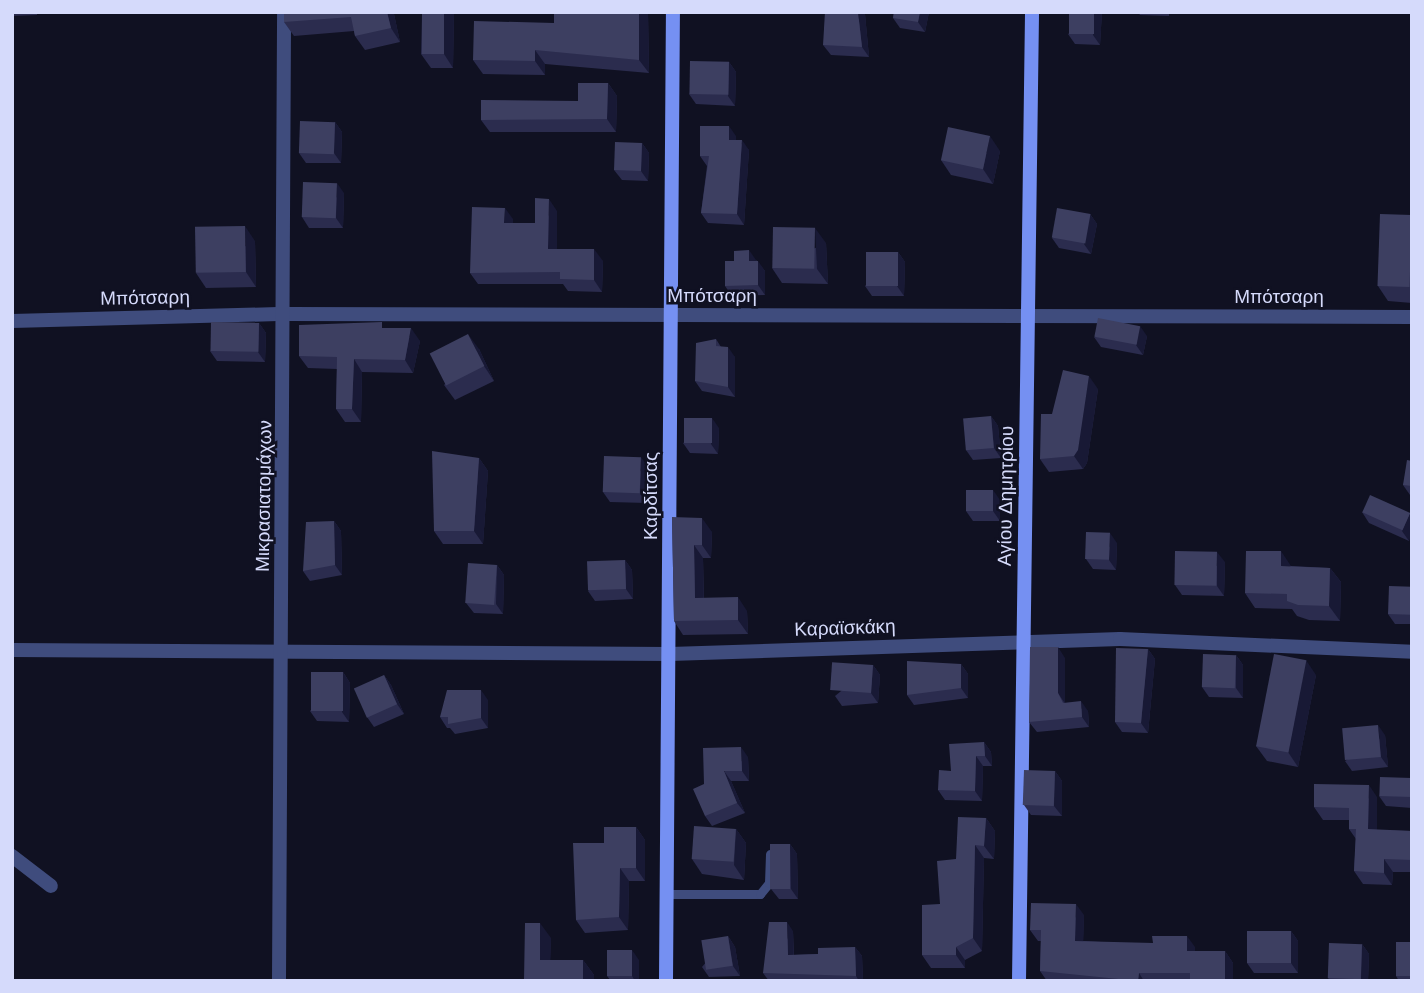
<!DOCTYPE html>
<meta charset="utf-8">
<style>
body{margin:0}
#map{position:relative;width:1424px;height:993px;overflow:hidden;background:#101122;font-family:"DM Sans",sans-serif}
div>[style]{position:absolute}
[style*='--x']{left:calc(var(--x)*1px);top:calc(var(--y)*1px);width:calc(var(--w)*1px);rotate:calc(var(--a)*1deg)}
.lane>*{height:9px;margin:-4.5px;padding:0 4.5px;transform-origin:4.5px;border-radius:4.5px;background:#3f4c7d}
.street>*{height:14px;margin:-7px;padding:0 7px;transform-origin:7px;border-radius:7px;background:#3f4c7d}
.secondary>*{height:14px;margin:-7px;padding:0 7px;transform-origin:7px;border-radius:7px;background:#7590f2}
.wall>*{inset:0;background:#2b2c4e}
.shaded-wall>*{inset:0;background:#181935}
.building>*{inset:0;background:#3d3f61;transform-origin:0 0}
span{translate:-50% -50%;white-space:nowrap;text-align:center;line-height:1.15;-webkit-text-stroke:5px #101122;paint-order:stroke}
.street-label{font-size:19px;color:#d5dafb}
.frame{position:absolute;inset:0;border:14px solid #d5dafb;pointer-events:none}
</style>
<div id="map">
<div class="lane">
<i style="--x:667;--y:894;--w:93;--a:0"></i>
<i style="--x:760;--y:894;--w:14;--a:-51"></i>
<i style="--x:769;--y:883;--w:29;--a:-88"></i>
</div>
<div class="street">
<i style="--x:12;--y:321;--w:274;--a:-1.5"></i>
<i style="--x:286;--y:314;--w:1126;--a:0.15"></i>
<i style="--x:12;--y:650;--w:658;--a:0.35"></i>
<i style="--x:670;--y:654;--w:450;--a:-1.9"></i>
<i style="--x:1120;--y:639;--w:292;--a:2.5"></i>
<i style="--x:12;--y:856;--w:49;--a:37.6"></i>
<i style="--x:279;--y:981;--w:969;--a:-89.7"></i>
</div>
<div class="secondary">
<i style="--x:666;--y:981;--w:969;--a:-89.59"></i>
<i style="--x:1019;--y:981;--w:969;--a:-89.23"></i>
</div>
<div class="wall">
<i style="clip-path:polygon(12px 12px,37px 12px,37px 15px,12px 16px)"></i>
<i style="clip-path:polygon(284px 12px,454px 12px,453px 68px,431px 68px,421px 54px,422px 14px,394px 14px,400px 42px,365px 50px,355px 36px,354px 31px,294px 36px,284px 22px)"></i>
<i style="clip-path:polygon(603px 12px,648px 12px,649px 73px,545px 64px,545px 75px,483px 74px,473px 60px,554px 23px,603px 13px)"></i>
<i style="clip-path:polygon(894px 12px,929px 12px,925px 32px,900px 28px,893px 18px)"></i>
<i style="clip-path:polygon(1102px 12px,1100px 45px,1075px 44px,1068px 34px)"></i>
<i style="clip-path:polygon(1138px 12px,1169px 12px,1169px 16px,1140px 15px)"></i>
<i style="clip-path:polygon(865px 14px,869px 57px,831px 55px,823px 45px)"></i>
<i style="clip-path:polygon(729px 62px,736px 72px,735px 106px,696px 104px,689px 94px)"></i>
<i style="clip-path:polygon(608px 83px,617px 96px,616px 132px,490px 132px,481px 120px,578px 101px)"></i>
<i style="clip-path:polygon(335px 122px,342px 132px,341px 163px,306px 163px,299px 153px)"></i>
<i style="clip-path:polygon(736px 136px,736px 140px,749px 150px,744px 225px,708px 223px,701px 213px,707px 166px,700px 156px)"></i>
<i style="clip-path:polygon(642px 143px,649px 153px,648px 181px,622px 180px,614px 170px)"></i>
<i style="clip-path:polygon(1000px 151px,993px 184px,951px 175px,941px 160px)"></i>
<i style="clip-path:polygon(344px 193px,343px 228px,309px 228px,302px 217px)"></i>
<i style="clip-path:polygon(557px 211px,557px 249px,603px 261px,602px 292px,568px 291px,563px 284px,478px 284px,470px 273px,513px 219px,513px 223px,535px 223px)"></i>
<i style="clip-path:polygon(1090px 214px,1097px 224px,1091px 254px,1059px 248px,1052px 238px)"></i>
<i style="clip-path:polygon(1412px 215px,1412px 303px,1388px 301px,1378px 286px)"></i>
<i style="clip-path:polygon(255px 241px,256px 287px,206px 288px,196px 273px)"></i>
<i style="clip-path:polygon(826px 243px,828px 284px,782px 283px,772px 268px)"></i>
<i style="clip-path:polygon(898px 252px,905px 262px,904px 296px,872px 296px,865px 286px)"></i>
<i style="clip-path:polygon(756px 260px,765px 271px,765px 295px,732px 296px,725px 286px)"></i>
<i style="clip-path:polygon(259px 323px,266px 333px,265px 362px,217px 361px,210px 351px)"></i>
<i style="clip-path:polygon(386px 328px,420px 341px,413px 373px,362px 372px,361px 422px,345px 422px,336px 409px,337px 369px,308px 368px,299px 356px)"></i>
<i style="clip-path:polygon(1147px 336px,1143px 355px,1101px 347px,1094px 337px)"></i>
<i style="clip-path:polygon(716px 339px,721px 347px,735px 357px,735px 397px,702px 391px,695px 381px)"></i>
<i style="clip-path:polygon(479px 349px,494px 381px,455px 400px,444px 385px)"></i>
<i style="clip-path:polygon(1098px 389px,1087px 463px,1083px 469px,1049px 472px,1040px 459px,1052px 414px)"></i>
<i style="clip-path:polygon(991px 416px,998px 426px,1001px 458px,973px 460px,966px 450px)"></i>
<i style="clip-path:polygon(719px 428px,718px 454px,690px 453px,683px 443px)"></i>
<i style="clip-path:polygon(479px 458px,488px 471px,483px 544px,443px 544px,434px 531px)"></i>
<i style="clip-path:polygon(1412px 461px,1412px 495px,1410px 495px,1403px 485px)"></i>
<i style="clip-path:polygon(648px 467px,647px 503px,610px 502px,603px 492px)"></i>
<i style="clip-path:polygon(1000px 500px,1000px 521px,973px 521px,966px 511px)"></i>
<i style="clip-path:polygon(1362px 512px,1410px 513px,1409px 541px,1369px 523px)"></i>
<i style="clip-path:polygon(672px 517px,712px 532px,711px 558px,703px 558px,704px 598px,747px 611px,748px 634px,683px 635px,674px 621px)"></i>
<i style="clip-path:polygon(334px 521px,341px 531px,342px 575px,310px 581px,303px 571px)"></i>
<i style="clip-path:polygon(1117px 543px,1116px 570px,1093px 569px,1086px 559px)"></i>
<i style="clip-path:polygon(625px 560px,632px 570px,633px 599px,595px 601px,588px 591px)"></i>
<i style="clip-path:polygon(1225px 562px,1224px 596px,1182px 595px,1175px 585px)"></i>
<i style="clip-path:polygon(497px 565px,504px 575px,503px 614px,474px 613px,466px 603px)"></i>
<i style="clip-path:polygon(1291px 566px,1330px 568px,1341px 582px,1340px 621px,1309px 620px,1297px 616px,1292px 609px,1255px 608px,1245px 593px)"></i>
<i style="clip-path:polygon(1412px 587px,1412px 624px,1395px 624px,1388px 614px)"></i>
<i style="clip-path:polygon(1148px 649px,1155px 659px,1148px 733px,1122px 732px,1115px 722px)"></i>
<i style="clip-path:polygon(1236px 655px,1243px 665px,1243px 698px,1209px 697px,1202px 687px)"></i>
<i style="clip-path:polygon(1065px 658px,1065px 703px,1088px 711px,1089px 727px,1037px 732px,1029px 722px)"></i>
<i style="clip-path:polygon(961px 664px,968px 674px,968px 698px,914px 705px,907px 695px)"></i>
<i style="clip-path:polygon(873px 665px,880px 675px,878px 703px,842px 706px,835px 696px)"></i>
<i style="clip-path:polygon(343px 672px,350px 683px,349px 722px,317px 721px,310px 711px)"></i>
<i style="clip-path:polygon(384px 675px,391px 685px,404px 714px,374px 727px,367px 717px)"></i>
<i style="clip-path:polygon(1316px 675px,1298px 767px,1267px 761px,1256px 746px)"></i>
<i style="clip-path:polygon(488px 700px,488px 728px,455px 734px,450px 728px,447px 728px,440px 717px)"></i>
<i style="clip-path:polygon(1385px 735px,1388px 767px,1352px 771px,1345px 761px)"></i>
<i style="clip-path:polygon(984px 742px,991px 752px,992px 766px,983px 766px,982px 801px,945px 800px,938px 790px,951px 771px)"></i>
<i style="clip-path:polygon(748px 757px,749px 781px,731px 781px,745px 813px,712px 826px,705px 816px,704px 784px)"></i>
<i style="clip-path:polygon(1055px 771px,1062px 781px,1062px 816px,1031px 815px,1024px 805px)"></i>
<i style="clip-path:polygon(1412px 778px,1412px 808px,1386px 806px,1379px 796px)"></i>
<i style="clip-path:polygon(1377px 797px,1377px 830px,1412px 831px,1412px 872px,1393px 872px,1392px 885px,1363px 884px,1354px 871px,1356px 839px,1349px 829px,1349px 820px,1323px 820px,1314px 807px)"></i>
<i style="clip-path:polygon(986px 818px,995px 831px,994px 859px,984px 858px,982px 951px,965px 960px,965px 968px,931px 968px,922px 955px,956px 859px)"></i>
<i style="clip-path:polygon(636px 827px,645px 840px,645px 881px,629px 881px,628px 930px,585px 933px,576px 920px)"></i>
<i style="clip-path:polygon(736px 829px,746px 843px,744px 880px,702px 874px,692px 859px)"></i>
<i style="clip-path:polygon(790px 844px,797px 854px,798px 899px,779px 899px,771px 889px)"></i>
<i style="clip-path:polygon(1084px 915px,1083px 941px,1195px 947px,1195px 951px,1225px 951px,1233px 963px,1233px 981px,1047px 981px,1040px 971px,1041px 941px,1038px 941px,1030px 930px)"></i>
<i style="clip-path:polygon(793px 931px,794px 955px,818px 954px,855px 947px,862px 956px,863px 981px,769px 981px,763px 973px)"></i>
<i style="clip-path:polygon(1291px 931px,1298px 941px,1298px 973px,1254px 973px,1247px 963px)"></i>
<i style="clip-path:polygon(728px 936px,735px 947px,740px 976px,709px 977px,702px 967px)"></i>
<i style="clip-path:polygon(551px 938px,550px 960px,583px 960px,594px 975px,594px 981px,525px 981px,524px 980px)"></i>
<i style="clip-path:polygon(1412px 942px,1412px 981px,1399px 981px,1396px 976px)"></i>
<i style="clip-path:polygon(1362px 944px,1369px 954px,1368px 981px,1330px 981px,1328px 978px)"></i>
<i style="clip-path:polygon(639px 960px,639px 981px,611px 981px,607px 976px)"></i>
</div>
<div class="shaded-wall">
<i style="clip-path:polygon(387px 12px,393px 12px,394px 14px,400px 42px,391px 28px)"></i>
<i style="clip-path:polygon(444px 12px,454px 12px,453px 68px,444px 54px)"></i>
<i style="clip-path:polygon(639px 12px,648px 12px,649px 73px,639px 60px)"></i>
<i style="clip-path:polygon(858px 12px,863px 12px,865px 14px,869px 57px,862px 47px)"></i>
<i style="clip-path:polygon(920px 12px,929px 12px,925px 32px,918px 22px)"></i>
<i style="clip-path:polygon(1094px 12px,1102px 12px,1100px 45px,1093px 35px)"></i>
<i style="clip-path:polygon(535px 50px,545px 64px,545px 75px,535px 61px)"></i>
<i style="clip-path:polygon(729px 62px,736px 72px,735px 106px,728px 96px)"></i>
<i style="clip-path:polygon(608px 83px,617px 96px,616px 132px,607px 119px)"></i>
<i style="clip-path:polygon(335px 122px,342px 132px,341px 163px,334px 153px)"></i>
<i style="clip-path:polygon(729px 126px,736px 136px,736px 150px,729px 140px)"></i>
<i style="clip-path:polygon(990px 136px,1000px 151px,993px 184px,983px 169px)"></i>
<i style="clip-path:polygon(742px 140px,749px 150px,744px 225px,737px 214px)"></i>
<i style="clip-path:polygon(642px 143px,649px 153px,648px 181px,641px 171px)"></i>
<i style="clip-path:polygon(337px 183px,344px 193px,343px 228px,336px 218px)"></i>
<i style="clip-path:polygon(549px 199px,557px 211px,557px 260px,548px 249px)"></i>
<i style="clip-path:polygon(505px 208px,513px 219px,513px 235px,504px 223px)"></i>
<i style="clip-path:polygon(1090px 214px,1097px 224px,1091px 254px,1084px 244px)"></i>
<i style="clip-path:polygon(245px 226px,255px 241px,256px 287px,246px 272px)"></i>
<i style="clip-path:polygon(815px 228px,826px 243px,828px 284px,817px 269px)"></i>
<i style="clip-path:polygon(594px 249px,603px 261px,602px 292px,594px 280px)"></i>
<i style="clip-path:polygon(749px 250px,756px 260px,756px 271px,749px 261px)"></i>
<i style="clip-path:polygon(898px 252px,905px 262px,904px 296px,897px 286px)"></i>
<i style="clip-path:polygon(758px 261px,765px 271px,765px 295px,758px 285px)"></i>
<i style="clip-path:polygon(259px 323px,266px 333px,265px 362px,258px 352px)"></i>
<i style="clip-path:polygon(1140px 326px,1147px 336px,1143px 355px,1136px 345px)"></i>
<i style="clip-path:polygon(411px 328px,420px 341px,413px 373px,405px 360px)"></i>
<i style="clip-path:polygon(468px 334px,479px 349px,494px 381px,484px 366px)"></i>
<i style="clip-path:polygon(728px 347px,735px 357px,735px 397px,728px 387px)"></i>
<i style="clip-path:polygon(354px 359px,362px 372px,361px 422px,352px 409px)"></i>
<i style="clip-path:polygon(1089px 376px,1098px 389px,1087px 463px,1083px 469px,1074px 456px)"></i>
<i style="clip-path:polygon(991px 416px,998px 426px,1001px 458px,994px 448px)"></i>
<i style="clip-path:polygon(712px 418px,719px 428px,718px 454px,711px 444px)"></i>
<i style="clip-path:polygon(641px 457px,648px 467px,647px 503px,640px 493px)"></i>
<i style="clip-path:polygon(479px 458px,488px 471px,483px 544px,474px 531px)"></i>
<i style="clip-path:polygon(993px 490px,1000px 500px,1000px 521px,993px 511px)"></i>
<i style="clip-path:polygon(1410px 513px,1412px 516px,1412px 535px,1409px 541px,1402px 531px)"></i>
<i style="clip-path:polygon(702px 518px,712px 532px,711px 558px,702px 545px)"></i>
<i style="clip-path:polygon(334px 521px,341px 531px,342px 575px,335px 565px)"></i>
<i style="clip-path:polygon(1110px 533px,1117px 543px,1116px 570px,1109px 560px)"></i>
<i style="clip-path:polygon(694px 545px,703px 558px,704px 611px,695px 598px)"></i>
<i style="clip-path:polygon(1281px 551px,1291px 566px,1281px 566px)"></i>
<i style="clip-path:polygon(1217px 552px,1225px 562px,1224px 596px,1217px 586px)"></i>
<i style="clip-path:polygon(625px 560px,632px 570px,633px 599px,626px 589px)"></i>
<i style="clip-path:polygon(497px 565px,504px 575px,503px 614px,496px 604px)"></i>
<i style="clip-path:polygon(1330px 568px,1341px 582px,1340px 621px,1329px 606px)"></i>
<i style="clip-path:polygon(738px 597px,747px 611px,748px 634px,738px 620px)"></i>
<i style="clip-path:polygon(1058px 647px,1065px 658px,1065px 703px,1071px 713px,1058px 693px)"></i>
<i style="clip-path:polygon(1148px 649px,1155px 659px,1148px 733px,1141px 723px)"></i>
<i style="clip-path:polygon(1236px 655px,1243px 665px,1243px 698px,1236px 688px)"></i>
<i style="clip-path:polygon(1306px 660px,1316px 675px,1298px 767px,1288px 752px)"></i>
<i style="clip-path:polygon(961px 664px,968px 674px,968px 698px,961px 688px)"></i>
<i style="clip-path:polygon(873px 665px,880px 675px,878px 703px,871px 693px)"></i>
<i style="clip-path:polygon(343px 672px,350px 683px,349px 722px,342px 712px)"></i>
<i style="clip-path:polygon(384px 675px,391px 685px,404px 714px,397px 704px)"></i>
<i style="clip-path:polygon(481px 690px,488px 700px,488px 728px,481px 718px)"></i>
<i style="clip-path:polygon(1081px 701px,1088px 711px,1089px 727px,1082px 717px)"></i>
<i style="clip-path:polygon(1378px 725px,1385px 735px,1388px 767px,1381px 757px)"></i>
<i style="clip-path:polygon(984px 742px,991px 752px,992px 766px,985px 756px)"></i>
<i style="clip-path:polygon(741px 747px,748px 757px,749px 781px,742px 771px)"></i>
<i style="clip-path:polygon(976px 756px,983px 766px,982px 801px,975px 791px)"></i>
<i style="clip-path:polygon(724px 771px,731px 781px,745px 813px,737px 803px)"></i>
<i style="clip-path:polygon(1055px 771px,1062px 781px,1062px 816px,1054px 806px)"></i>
<i style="clip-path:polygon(1369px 785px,1377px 797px,1377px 842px,1368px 829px)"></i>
<i style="clip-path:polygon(986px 818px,995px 831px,994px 859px,984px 846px)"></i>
<i style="clip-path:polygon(636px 827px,645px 840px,645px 881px,636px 868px)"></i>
<i style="clip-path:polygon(736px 829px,746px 843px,744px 880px,734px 865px)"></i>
<i style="clip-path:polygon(790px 844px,797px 854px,798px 899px,791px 889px)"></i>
<i style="clip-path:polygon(975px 845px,984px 858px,982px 951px,973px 938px)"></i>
<i style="clip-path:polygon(1384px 859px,1393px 872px,1392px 885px,1384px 873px)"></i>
<i style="clip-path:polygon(620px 868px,629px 881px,628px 930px,619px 917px)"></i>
<i style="clip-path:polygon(1076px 904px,1084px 915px,1083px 952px,1075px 941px)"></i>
<i style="clip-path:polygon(787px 922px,793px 931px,794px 965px,788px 955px)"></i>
<i style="clip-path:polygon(540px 923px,551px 938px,550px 975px,540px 960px)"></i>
<i style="clip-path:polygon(1291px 931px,1298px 941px,1298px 973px,1291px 963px)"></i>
<i style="clip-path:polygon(728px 936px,735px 947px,740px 976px,733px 966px)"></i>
<i style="clip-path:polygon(1187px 936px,1195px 947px,1195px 963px,1187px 951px)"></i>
<i style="clip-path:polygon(1362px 944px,1369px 954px,1368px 981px,1362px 981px,1361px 979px)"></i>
<i style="clip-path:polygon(855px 947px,862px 956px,863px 981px,859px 981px,856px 976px)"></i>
<i style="clip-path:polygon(956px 947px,965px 960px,965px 968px,956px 955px)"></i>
<i style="clip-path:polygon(632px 950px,639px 960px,639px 981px,635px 981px,632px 976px)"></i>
<i style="clip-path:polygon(1225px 951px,1233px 963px,1233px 981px,1225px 981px)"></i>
<i style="clip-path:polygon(583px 960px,594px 975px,594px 981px,583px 980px)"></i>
<i style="clip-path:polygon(1139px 973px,1144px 981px,1138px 981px)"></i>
</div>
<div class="building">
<i style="clip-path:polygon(284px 12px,387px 12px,391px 28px,355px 36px,351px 17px,284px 22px)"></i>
<i style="left:422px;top:12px;width:22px;height:42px"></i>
<i style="clip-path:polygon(554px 12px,603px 13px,603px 12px,639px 12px,639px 60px,535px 50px,535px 61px,473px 60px,474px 21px,554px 23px)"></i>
<i style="clip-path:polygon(825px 12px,858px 12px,862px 47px,823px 45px)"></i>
<i style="clip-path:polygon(894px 12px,920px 12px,918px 22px,893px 18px)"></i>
<i style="left:1069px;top:12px;width:25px;height:22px"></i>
<i style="left:690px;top:61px;width:39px;height:33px;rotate:1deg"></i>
<i style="clip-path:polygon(578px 83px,608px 83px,607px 119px,481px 120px,481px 100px,578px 101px)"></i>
<i style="left:300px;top:121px;width:35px;height:32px;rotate:2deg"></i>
<i style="clip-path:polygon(700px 126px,729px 126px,729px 140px,742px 140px,737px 214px,701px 213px,709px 156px,700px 156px)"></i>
<i style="left:948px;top:127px;width:43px;height:34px;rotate:12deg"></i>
<i style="left:615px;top:142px;width:27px;height:28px;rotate:2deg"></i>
<i style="left:303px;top:182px;width:34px;height:35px;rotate:2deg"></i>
<i style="clip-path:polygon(535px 198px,549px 199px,548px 249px,594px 249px,594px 280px,560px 279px,560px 272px,470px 273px,472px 207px,505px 208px,504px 223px,535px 223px)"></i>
<i style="left:1057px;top:208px;width:34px;height:30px;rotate:10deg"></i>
<i style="left:1380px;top:214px;width:32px;height:72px;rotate:2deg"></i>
<i style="left:245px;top:226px;width:46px;height:50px;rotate:89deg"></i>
<i style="left:773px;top:227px;width:42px;height:41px;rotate:1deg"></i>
<i style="clip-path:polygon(749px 250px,749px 261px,758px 261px,758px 285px,725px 286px,725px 261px,734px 261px,734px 251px)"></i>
<i style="left:866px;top:252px;width:32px;height:34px"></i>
<i style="left:1098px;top:318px;width:43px;height:19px;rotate:11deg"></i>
<i style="left:211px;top:322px;width:48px;height:29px;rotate:1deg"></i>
<i style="clip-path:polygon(382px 322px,382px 328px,411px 328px,405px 360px,354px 359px,352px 409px,336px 409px,337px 357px,299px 356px,299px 325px)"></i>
<i style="left:468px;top:334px;width:36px;height:43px;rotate:63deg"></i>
<i style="clip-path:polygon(716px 339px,716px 346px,728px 347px,728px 387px,695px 381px,696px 343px)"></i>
<i style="clip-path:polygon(1063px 370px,1089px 376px,1078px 450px,1074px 456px,1040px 459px,1041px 414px,1052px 414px)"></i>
<i style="left:991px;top:416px;width:32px;height:28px;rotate:85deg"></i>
<i style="left:684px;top:418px;width:28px;height:25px"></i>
<i style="clip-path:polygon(432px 451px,479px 458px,474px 531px,434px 531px)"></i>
<i style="left:604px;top:456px;width:37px;height:36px;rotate:2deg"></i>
<i style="clip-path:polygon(1407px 460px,1412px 461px,1412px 486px,1403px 485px)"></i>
<i style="left:966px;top:490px;width:27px;height:21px"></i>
<i style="left:1370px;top:495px;width:44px;height:19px;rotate:24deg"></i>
<i style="clip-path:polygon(672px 517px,702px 518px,702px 545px,694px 545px,695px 598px,738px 597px,738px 620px,674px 621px)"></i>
<i style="clip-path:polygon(334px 521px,335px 565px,303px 571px,306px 522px)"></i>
<i style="left:1086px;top:532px;width:24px;height:27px;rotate:2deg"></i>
<i style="left:1175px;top:551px;width:42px;height:34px;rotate:1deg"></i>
<i style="clip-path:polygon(1246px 551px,1281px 551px,1281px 566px,1330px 568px,1329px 606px,1298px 605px,1287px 601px,1287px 594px,1245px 593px)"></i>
<i style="left:625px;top:560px;width:29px;height:38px;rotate:88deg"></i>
<i style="left:468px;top:563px;width:29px;height:40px;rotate:4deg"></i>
<i style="left:1389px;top:586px;width:23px;height:28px;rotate:2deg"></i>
<i style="clip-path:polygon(1030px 647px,1058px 647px,1058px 693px,1063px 703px,1081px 701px,1082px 717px,1029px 722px)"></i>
<i style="clip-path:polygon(1116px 648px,1148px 649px,1141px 723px,1115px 722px)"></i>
<i style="left:1203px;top:654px;width:33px;height:33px;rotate:2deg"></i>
<i style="left:1274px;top:654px;width:33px;height:94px;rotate:11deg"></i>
<i style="clip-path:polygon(907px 661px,961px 664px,961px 688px,907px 695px)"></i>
<i style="left:873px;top:665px;width:28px;height:41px;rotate:94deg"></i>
<i style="left:311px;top:672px;width:32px;height:39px"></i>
<i style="left:384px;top:675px;width:32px;height:33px;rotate:66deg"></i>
<i style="clip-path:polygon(447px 690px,481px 690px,481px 718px,448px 724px,448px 717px,440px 717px)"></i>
<i style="left:1378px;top:725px;width:32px;height:36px;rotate:85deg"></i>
<i style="clip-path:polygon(984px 742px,985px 756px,976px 756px,975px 791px,938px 790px,939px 770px,951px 771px,949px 744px)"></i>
<i style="clip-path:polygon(741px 747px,742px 771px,724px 771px,737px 803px,705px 816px,693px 789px,704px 784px,703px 748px)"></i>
<i style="left:1024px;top:770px;width:31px;height:35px;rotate:2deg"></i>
<i style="left:1380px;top:777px;width:32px;height:19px;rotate:2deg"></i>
<i style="clip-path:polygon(1314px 784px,1369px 785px,1368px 829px,1412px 831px,1412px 860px,1384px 859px,1384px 873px,1354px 871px,1356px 829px,1349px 829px,1349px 808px,1314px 807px)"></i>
<i style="clip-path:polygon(958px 817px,986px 818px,984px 846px,975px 845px,973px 938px,956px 947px,956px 955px,922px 955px,922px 905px,940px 904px,937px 861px,956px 859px)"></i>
<i style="left:694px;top:826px;width:42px;height:33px;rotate:4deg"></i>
<i style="clip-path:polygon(604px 827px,636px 827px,636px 868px,620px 868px,619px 917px,576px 920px,573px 843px,604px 843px)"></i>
<i style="left:770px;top:844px;width:20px;height:45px"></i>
<i style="clip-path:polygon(1031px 903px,1076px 904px,1075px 941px,1153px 943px,1152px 936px,1187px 936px,1187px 951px,1225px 951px,1225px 981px,1190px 981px,1190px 973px,1139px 973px,1138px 981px,1040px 971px,1041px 930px,1030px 930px)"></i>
<i style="clip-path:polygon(769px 922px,787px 922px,788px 955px,818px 954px,818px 948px,855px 947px,856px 976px,763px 973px)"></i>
<i style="clip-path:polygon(525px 923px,540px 923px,540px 960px,583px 960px,583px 980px,524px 980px)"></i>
<i style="left:1247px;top:931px;width:44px;height:32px"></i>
<i style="left:728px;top:936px;width:30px;height:27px;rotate:81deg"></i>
<i style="left:1396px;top:942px;width:16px;height:34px"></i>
<i style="left:1329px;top:943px;width:33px;height:35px;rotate:2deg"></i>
<i style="left:607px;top:950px;width:25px;height:26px"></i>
</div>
<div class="street-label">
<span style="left:712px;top:296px">Μπότσαρη</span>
<span style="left:1279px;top:297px">Μπότσαρη</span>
<span style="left:145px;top:298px;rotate:-1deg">Μπότσαρη</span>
<span style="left:264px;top:496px;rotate:-89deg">Μικρασιατομάχων</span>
<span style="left:651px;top:496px;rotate:-90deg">Καρδίτσας</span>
<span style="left:1006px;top:496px;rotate:-89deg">Αγίου Δημητρίου</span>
<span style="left:845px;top:628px;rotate:-2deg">Καραϊσκάκη</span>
</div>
<div class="frame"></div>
</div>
